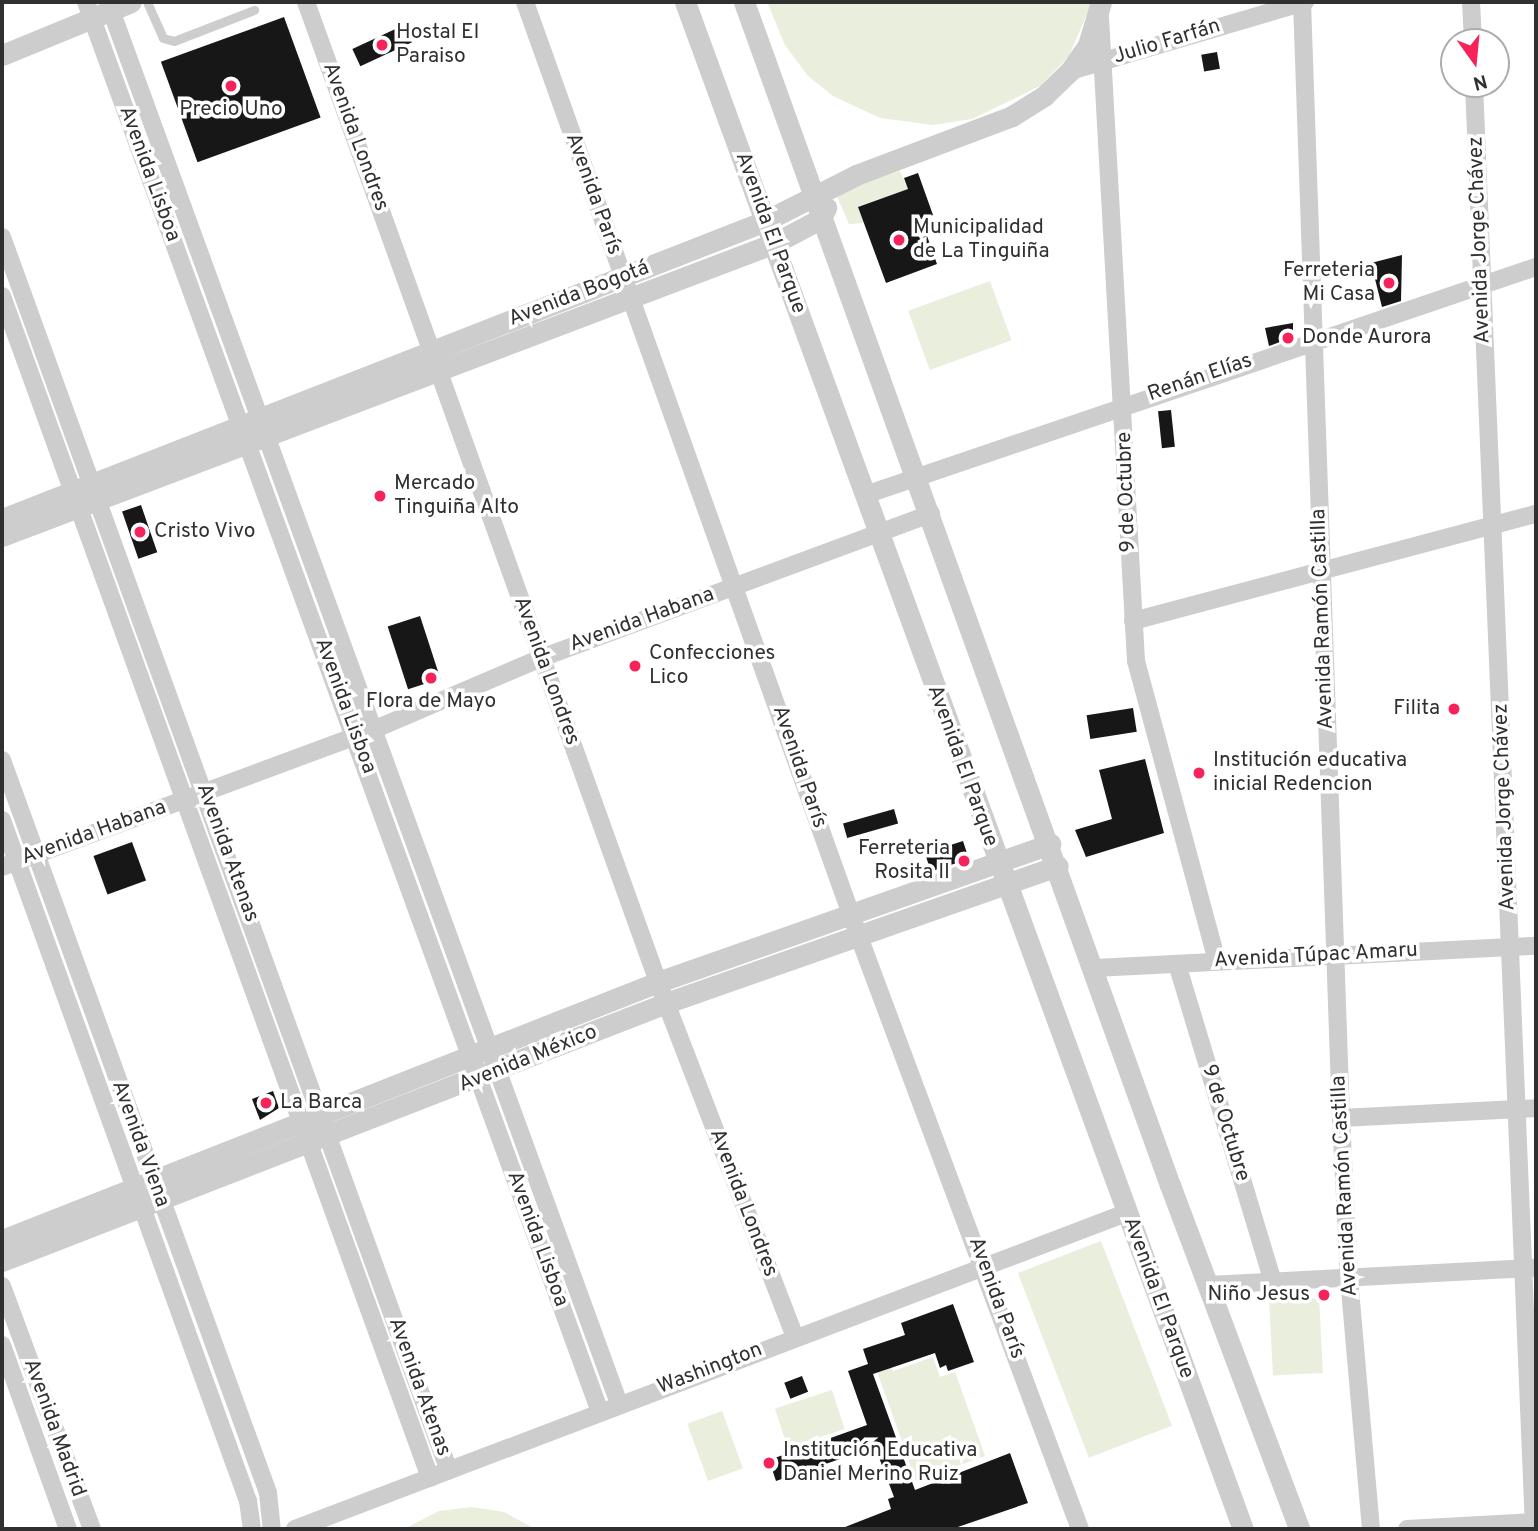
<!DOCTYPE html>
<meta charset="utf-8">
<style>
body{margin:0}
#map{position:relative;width:1538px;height:1531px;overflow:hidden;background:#fff;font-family:Overpass,sans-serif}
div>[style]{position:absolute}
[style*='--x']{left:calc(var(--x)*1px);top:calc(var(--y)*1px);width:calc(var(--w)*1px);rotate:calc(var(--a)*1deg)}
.green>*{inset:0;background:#e9eedd;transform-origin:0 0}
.building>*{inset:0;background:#171717;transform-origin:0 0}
.service>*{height:9px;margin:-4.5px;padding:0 4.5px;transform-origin:4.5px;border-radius:4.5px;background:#cdcdcd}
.minor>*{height:18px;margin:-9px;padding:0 9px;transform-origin:9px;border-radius:9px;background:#cdcdcd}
.tertiary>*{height:21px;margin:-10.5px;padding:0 10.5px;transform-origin:10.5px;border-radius:10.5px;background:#cdcdcd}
.dots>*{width:19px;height:19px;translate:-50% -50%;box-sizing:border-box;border:4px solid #fff;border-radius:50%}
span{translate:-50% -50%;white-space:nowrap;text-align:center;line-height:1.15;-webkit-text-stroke:7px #fff;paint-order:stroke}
.poi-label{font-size:21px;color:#303030}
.left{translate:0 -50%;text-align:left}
.right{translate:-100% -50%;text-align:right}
.street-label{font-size:21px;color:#303030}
.frame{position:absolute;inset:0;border:4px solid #303030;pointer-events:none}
.north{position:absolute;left:1440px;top:28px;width:70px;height:70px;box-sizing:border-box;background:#fff;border:2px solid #acacac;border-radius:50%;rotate:165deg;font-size:19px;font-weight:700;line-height:28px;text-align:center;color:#303030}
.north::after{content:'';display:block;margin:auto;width:24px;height:32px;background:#f7225a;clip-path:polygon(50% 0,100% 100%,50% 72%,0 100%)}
</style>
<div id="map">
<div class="green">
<i style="clip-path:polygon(767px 2px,1092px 2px,1069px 56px,1040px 86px,972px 119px,933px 125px,880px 118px,833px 96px,808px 76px,785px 45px)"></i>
<i style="clip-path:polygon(900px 171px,908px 189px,859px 206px,864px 223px,849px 224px,835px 192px)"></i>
<i style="left:990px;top:281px;width:63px;height:87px;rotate:70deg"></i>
<i style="left:1101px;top:1241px;width:198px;height:89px;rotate:69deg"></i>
<i style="left:1319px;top:1298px;width:75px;height:50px;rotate:87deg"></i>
<i style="clip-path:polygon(933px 1357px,940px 1377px,955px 1372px,985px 1456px,916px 1481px,874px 1363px,888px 1358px,893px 1371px)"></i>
<i style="left:832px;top:1390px;width:41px;height:60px;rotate:72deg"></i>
<i style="left:722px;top:1411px;width:61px;height:37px;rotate:70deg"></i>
<i style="clip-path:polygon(472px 1507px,504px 1512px,535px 1529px,404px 1529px,439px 1511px)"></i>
</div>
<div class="building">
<i style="left:284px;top:17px;width:107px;height:131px;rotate:70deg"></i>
<i style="left:404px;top:25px;width:19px;height:57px;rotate:65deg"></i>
<i style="left:1217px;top:52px;width:17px;height:16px;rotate:80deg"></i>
<i style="clip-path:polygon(918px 173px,933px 215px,921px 219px,937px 264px,886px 283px,858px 207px,908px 189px,904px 178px)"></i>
<i style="clip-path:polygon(1402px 255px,1401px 301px,1382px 307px,1371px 263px)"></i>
<i style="clip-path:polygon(1293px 323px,1293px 337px,1269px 346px,1265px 328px)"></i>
<i style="left:1171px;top:410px;width:37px;height:13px;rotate:84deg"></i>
<i style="left:141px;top:505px;width:50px;height:20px;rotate:71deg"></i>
<i style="left:420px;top:616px;width:66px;height:34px;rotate:72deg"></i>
<i style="left:1133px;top:708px;width:24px;height:47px;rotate:81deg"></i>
<i style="clip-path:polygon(1145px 759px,1164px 833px,1086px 857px,1075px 830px,1112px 819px,1099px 770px)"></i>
<i style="left:894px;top:809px;width:15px;height:53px;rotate:74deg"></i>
<i style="left:963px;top:841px;width:19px;height:40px;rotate:72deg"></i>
<i style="left:132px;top:842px;width:41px;height:41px;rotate:70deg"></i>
<i style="clip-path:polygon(273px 1091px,279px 1108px,260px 1120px,252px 1099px)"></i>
<i style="clip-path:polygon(953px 1304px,974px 1362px,948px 1371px,946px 1365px,940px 1368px,935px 1353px,873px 1374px,915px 1490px,1010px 1453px,1028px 1503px,952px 1529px,840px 1529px,891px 1509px,888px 1499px,894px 1497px,875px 1447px,776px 1481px,769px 1460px,867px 1425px,848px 1371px,868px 1364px,863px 1349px,905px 1335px,901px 1323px)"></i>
<i style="left:802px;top:1376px;width:17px;height:19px;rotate:69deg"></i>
</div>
<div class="service">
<i style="--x:147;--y:2;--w:39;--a:66"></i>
<i style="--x:163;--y:38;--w:11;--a:15"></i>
<i style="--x:174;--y:41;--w:86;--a:-21.2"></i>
</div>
<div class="minor">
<i style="--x:86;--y:2;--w:1501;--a:69.97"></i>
<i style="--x:108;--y:2;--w:1492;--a:69.97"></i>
<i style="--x:306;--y:2;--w:1041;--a:70.24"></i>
<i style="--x:658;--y:982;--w:381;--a:68.9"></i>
<i style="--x:525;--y:2;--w:990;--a:70.34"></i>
<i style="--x:858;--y:934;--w:635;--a:69.54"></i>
<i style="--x:1302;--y:2;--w:1117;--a:88"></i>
<i style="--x:1341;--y:1118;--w:160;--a:87.1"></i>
<i style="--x:1349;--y:1278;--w:252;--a:85"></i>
<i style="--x:1471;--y:2;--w:40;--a:87.1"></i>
<i style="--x:1100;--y:17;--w:645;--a:86.8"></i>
<i style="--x:1136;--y:661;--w:311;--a:74.9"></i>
<i style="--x:1070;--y:71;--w:245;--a:-16.4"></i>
<i style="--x:1474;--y:84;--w:1446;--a:87.62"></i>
<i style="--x:2;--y:237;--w:1312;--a:70.09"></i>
<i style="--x:2;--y:296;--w:1257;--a:70.09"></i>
<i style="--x:865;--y:495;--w:709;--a:-18.77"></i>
<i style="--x:1133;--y:621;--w:417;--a:-14.9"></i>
<i style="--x:2;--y:760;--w:780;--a:70.05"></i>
<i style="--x:268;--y:1493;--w:36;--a:84"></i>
<i style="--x:2;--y:820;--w:724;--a:70.14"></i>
<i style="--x:248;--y:1501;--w:28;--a:82"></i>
<i style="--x:2;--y:867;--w:395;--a:-20.3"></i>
<i style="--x:373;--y:730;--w:183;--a:-23.2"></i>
<i style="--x:541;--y:658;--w:416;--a:-20.3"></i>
<i style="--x:1177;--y:964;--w:332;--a:73.2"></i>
<i style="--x:1095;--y:968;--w:442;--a:-2.9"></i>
<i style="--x:1341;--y:1118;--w:195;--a:-2.9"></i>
<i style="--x:1208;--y:1285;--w:328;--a:-3"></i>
<i style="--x:2;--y:1286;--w:259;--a:69.7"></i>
<i style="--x:2;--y:1345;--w:195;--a:70.3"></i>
<i style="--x:295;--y:1529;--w:889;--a:-20.82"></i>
<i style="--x:1407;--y:1529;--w:129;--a:-3.1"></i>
</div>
<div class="tertiary">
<i style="--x:685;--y:2;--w:1626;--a:69.93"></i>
<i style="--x:744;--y:2;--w:1257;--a:70.2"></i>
<i style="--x:1170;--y:1185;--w:367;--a:69.4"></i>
<i style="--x:2;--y:55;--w:139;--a:-22.3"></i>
<i style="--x:2;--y:519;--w:819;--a:-21.33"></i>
<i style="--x:765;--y:221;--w:102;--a:-26.8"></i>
<i style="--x:856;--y:175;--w:167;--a:-20.7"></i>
<i style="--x:1012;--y:116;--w:38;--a:-32"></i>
<i style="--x:1044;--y:96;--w:36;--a:-44"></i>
<i style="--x:1070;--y:71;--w:32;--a:-55"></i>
<i style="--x:1088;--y:45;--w:45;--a:-73.2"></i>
<i style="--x:2;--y:536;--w:827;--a:-20.76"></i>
<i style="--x:775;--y:243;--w:51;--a:-28.1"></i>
<i style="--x:820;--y:219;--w:13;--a:-61"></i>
<i style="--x:2;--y:1240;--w:705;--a:-21.47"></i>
<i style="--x:658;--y:982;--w:416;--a:-19.4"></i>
<i style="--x:2;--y:1261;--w:712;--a:-21.23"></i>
<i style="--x:666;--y:1003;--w:415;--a:-19.3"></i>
</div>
<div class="dots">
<i style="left:382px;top:45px;background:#f7225a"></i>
<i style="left:231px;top:86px;background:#f7225a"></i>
<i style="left:899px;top:240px;background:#f7225a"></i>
<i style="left:1389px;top:283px;background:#f7225a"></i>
<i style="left:1288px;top:338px;background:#f7225a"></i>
<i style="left:380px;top:496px;background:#f7225a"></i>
<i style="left:140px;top:532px;background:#f7225a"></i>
<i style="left:635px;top:666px;background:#f7225a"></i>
<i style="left:431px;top:678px;background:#f7225a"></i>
<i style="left:1454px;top:709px;background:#f7225a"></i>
<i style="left:1199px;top:773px;background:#f7225a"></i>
<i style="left:964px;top:861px;background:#f7225a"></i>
<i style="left:266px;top:1103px;background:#f7225a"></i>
<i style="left:1324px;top:1295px;background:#f7225a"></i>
<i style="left:769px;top:1463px;background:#f7225a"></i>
</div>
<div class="poi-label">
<span class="left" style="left:396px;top:45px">Hostal El<br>Paraiso</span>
<span style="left:231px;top:110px">Precio Uno</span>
<span class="left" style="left:913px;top:240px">Municipalidad<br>de La Tinguiña</span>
<span class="right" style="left:1375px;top:283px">Ferreteria<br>Mi Casa</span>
<span class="left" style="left:1302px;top:338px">Donde Aurora</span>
<span class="left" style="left:394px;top:496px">Mercado<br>Tinguiña Alto</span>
<span class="left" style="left:154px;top:532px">Cristo Vivo</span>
<span class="left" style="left:649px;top:666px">Confecciones<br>Lico</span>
<span style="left:431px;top:702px">Flora de Mayo</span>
<span class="right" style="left:1440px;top:709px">Filita</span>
<span class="left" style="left:1213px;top:773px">Institución educativa<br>inicial Redencion</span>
<span class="right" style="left:950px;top:861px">Ferreteria<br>Rosita II</span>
<span class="left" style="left:280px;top:1103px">La Barca</span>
<span class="right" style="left:1310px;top:1295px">Niño Jesus</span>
<span class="left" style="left:783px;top:1463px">Institución Educativa<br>Daniel Merino Ruiz</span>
</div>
<div class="street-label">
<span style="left:1167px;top:42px;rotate:-17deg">Julio Farfán</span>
<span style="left:355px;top:137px;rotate:70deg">Avenida Londres</span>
<span style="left:149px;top:174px;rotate:70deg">Avenida Lisboa</span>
<span style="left:593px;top:194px;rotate:70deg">Avenida París</span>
<span style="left:770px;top:233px;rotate:70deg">Avenida El Parque</span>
<span style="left:1480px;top:240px;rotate:-92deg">Avenida Jorge Chávez</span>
<span style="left:579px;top:294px;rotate:-21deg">Avenida Bogotá</span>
<span style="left:1200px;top:378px;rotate:-19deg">Renán Elías</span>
<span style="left:1127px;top:492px;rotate:-92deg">9 de Octubre</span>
<span style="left:1323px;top:619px;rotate:-92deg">Avenida Ramón Castilla</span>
<span style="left:642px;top:620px;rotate:-20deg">Avenida Habana</span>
<span style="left:546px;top:671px;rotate:70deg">Avenida Londres</span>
<span style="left:345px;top:706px;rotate:70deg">Avenida Lisboa</span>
<span style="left:962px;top:766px;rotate:70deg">Avenida El Parque</span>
<span style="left:799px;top:767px;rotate:71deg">Avenida París</span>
<span style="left:1505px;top:807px;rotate:-92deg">Avenida Jorge Chávez</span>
<span style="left:94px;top:833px;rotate:-20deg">Avenida Habana</span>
<span style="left:227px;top:853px;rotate:70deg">Avenida Atenas</span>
<span style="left:1316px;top:956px;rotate:-3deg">Avenida Túpac Amaru</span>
<span style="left:528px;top:1059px;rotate:-22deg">Avenida México</span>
<span style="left:1225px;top:1123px;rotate:73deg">9 de Octubre</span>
<span style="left:140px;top:1144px;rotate:70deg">Avenida Viena</span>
<span style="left:1345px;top:1186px;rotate:-93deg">Avenida Ramón Castilla</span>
<span style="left:743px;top:1203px;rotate:69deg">Avenida Londres</span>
<span style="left:537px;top:1239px;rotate:70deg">Avenida Lisboa</span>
<span style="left:996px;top:1298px;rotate:70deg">Avenida París</span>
<span style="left:1158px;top:1298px;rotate:70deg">Avenida El Parque</span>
<span style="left:710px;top:1369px;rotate:-21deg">Washington</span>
<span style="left:419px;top:1387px;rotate:70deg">Avenida Atenas</span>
<span style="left:54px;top:1428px;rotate:70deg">Avenida Madrid</span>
</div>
<div class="frame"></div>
<div class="north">N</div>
</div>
